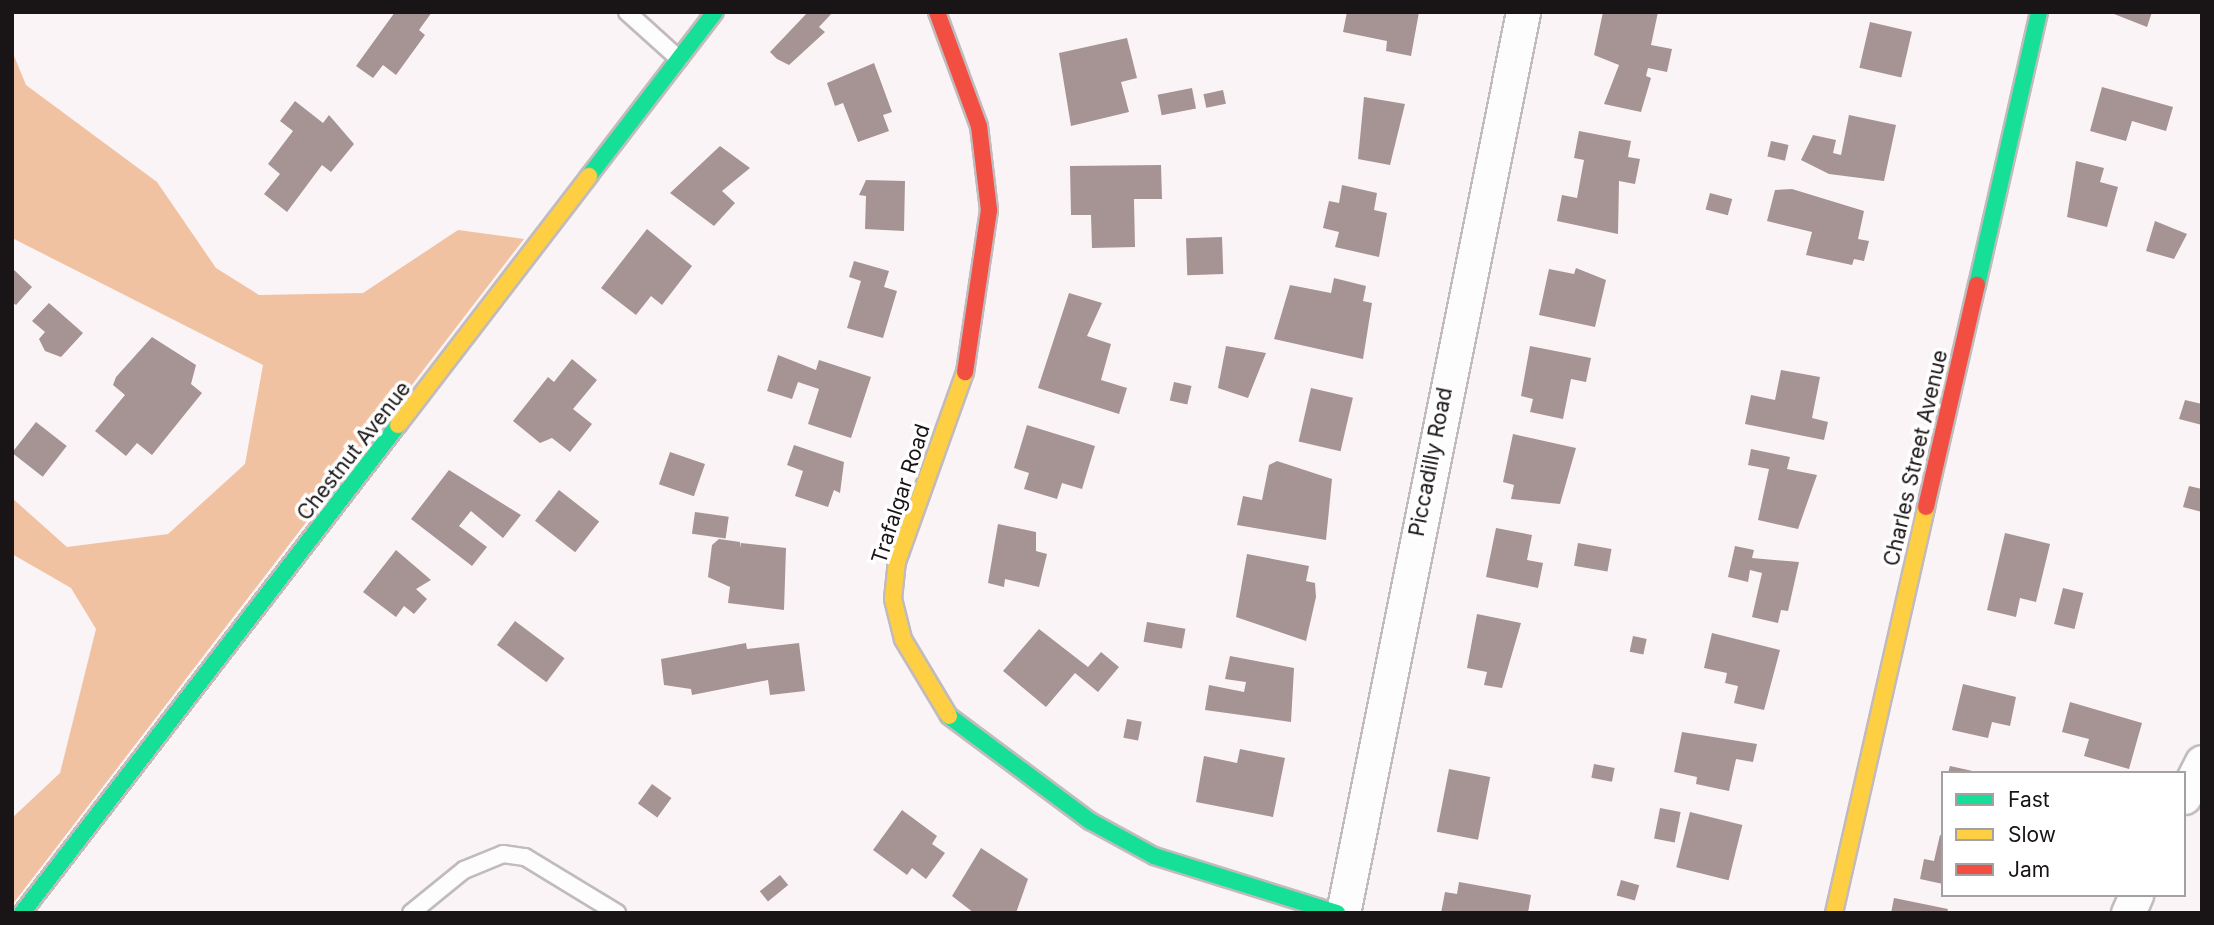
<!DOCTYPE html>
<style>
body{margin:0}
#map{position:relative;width:2214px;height:925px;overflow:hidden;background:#fbf4f6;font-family:Inter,sans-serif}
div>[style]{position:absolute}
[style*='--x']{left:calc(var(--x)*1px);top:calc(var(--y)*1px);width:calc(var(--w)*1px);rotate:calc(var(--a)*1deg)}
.forest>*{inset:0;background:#f1c2a2}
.building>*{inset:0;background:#a69393;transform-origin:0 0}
.roads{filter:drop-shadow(2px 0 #c1bbbd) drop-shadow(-2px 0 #c1bbbd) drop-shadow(0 2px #c1bbbd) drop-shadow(0 -2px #c1bbbd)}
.lane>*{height:16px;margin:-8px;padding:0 8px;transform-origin:8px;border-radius:8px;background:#fefdfe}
.street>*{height:33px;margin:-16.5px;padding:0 16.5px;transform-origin:16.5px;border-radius:16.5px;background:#fefdfe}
.fast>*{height:16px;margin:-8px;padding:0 8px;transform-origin:8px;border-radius:8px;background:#16e098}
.slow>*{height:16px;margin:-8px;padding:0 8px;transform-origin:8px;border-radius:8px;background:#ffcf43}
.jam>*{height:16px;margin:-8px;padding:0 8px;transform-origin:8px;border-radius:8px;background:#f24e42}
span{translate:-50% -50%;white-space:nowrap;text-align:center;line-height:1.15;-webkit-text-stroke:7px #fff;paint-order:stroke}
.street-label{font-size:21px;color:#191416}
.frame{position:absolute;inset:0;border:14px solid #191416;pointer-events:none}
.legend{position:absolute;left:1941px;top:771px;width:245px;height:126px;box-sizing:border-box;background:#fff;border:2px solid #a3a1a2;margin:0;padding:9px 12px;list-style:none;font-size:21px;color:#191416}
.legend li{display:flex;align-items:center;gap:14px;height:35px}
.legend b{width:35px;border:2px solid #a3a1a2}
</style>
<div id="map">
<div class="forest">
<i style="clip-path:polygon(12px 51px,26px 85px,157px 182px,216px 268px,259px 295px,363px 293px,458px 230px,524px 239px,12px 905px,12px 818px,60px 773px,96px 629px,71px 588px,12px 554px,12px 498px,67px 547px,168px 534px,245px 464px,263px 365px,12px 238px)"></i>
</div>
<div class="building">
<i style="clip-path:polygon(395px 12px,432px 12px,419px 30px,425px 35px,396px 75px,383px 65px,373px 78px,356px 66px)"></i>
<i style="clip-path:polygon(808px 12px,833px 12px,819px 27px,825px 32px,789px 65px,777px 59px,770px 52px)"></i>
<i style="clip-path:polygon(1347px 12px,1419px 12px,1411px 56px,1386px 51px,1387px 41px,1343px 32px)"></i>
<i style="clip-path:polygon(1603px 12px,1658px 12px,1651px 45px,1672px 49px,1667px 72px,1648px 68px,1646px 76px,1651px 78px,1641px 112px,1604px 104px,1619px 65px,1594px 55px)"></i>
<i style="clip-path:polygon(2109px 12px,2152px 12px,2147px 27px)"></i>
<i style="left:1870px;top:22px;width:43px;height:47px;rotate:13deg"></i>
<i style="clip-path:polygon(1127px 38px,1137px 78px,1121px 82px,1129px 112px,1071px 126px,1059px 53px)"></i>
<i style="clip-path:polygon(874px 63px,892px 112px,883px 115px,889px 131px,858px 142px,843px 103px,835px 106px,827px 83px)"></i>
<i style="clip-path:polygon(2102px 87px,2173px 107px,2166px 131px,2132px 121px,2126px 141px,2090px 131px)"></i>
<i style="left:1192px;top:88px;width:21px;height:35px;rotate:79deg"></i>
<i style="left:1223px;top:90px;width:14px;height:20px;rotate:78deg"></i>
<i style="clip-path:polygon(1364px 97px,1405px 104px,1390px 165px,1358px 159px)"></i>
<i style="clip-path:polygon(295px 101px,323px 123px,329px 115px,354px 144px,331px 172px,322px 165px,287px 212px,264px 194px,280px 174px,268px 164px,293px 131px,280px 121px)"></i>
<i style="clip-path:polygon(1849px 115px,1896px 125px,1884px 181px,1829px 174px,1801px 160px,1813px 135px,1836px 140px,1833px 153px,1841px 155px)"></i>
<i style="clip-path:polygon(1579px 131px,1631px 141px,1628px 157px,1640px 159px,1635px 184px,1619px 181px,1618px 234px,1557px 221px,1562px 195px,1577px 198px,1584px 160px,1574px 158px)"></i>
<i style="left:1771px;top:141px;width:18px;height:16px;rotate:13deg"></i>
<i style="clip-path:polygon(720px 146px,750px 168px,722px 191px,735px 203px,714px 226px,670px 193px)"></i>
<i style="clip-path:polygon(2076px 161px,2104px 168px,2100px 182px,2118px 187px,2107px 227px,2067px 217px)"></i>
<i style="clip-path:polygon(1161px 165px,1162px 199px,1134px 199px,1135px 247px,1092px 248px,1091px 215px,1071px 215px,1070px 166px)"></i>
<i style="clip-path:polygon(866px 180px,905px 181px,904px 231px,865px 229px,866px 196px,859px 195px)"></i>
<i style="clip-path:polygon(1342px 185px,1377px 193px,1374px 210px,1387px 213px,1379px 257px,1335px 247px,1339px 232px,1323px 228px,1329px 201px,1339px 203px)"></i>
<i style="clip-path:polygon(1792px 189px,1864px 211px,1858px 239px,1869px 241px,1864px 261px,1854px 259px,1852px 265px,1806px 255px,1812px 232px,1767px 221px,1775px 190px)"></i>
<i style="left:1710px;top:193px;width:23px;height:17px;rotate:15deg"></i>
<i style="clip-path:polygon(2155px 221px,2187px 234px,2174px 259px,2146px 251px)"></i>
<i style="clip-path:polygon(647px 229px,692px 266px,662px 305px,651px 296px,636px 315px,601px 288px)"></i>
<i style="left:1222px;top:237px;width:37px;height:36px;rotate:88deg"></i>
<i style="clip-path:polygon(854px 261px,889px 271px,884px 287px,897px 291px,883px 338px,847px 328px,861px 281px,849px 277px)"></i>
<i style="clip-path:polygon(12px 268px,32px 287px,16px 305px,12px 302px)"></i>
<i style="clip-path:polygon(1576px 268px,1606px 280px,1595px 327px,1539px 315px,1549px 269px,1574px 274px)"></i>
<i style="clip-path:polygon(1334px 278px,1366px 286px,1363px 301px,1372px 303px,1363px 359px,1274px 339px,1290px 285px,1331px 293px)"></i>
<i style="clip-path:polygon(1069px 293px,1102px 303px,1087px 336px,1111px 344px,1101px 380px,1127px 388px,1119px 414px,1038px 388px)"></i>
<i style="clip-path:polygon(49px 303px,83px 333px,61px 357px,45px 351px,39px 339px,45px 332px,32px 321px)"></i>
<i style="clip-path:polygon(152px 337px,196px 365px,191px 384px,202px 393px,152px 455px,137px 443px,126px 456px,95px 431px,125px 395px,113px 385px,116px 377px)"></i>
<i style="clip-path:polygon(1226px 346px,1266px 353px,1248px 398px,1218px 388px)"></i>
<i style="clip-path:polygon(1530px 346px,1591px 358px,1586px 382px,1571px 379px,1563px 419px,1530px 412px,1533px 399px,1521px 396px)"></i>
<i style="clip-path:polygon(778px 355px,816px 370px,819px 360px,871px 377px,851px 438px,808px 424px,819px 389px,798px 382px,792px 399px,767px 391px)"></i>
<i style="clip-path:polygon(572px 359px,597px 380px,573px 409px,592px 424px,570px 452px,552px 438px,540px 443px,513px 421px,548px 377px,554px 382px)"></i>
<i style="clip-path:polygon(1781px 370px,1820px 377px,1812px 418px,1828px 422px,1824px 440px,1745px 424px,1751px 395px,1775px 400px)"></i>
<i style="left:1174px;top:382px;width:18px;height:19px;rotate:13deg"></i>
<i style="left:1311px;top:388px;width:43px;height:55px;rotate:13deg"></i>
<i style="clip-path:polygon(2185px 400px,2202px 404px,2202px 425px,2179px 419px)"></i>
<i style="left:36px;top:422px;width:39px;height:39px;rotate:38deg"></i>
<i style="clip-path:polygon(1027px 425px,1095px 446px,1082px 489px,1062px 483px,1057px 499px,1024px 489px,1029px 473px,1014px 468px)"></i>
<i style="clip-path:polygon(1513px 434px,1576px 448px,1560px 504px,1511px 499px,1514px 485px,1503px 482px)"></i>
<i style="clip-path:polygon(794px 445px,844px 462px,840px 493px,834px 490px,828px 507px,795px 496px,803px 471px,787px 465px)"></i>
<i style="clip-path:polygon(1751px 449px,1790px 457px,1787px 469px,1817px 475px,1798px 529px,1758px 520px,1769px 469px,1748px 465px)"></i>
<i style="left:670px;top:452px;width:37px;height:34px;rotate:19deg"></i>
<i style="clip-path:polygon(1277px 461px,1332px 479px,1326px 540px,1237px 525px,1243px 496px,1262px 500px,1269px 465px)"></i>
<i style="clip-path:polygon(449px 470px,521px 515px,503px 538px,471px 511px,459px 526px,487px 547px,472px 566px,411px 519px)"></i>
<i style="clip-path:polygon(2189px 486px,2202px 489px,2202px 512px,2183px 507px)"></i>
<i style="left:559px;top:490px;width:51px;height:39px;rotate:38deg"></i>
<i style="left:695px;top:512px;width:34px;height:22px;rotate:8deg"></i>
<i style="clip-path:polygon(998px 524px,1036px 532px,1036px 551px,1047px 554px,1039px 587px,1005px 579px,1004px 587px,988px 583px)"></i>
<i style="clip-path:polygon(1496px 528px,1532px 535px,1527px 560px,1543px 563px,1538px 588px,1486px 577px)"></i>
<i style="clip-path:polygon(2005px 533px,2050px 544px,2036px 602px,2020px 598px,2016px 617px,1987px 610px)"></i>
<i style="clip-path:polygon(719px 539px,740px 542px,741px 548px,741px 543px,786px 548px,784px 610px,728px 603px,730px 587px,708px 577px,712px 545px)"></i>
<i style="left:1578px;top:543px;width:34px;height:23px;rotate:10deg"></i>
<i style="clip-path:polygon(1735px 546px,1754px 550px,1752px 558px,1799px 562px,1788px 611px,1781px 610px,1778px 623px,1752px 617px,1762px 573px,1750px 570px,1748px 582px,1728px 577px)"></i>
<i style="clip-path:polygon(396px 550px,431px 580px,416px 589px,427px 599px,414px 614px,404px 606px,396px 617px,363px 592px)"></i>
<i style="clip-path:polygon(1247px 554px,1309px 566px,1306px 581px,1315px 583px,1316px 597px,1306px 641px,1236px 617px)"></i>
<i style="left:2063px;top:588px;width:21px;height:37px;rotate:14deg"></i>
<i style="clip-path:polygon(1477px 614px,1521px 623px,1502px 688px,1484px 685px,1487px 672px,1467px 668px)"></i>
<i style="left:515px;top:621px;width:62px;height:30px;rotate:37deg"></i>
<i style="left:1147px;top:622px;width:39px;height:20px;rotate:10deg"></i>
<i style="clip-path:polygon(1039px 629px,1088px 667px,1101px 652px,1119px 667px,1098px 692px,1075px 673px,1046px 707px,1003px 671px)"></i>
<i style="clip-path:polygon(1712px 633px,1780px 650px,1764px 710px,1734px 703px,1738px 686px,1725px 683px,1727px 673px,1704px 668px)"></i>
<i style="left:1633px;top:636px;width:14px;height:16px;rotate:12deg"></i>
<i style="clip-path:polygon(746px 643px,747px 649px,799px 643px,805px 691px,770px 695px,768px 680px,692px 695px,691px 689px,664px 685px,661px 659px)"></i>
<i style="clip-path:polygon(1230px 656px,1294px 668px,1291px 722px,1205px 710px,1209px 685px,1244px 692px,1246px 682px,1225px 679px)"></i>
<i style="clip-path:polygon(1963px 684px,2016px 697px,2010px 726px,1992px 722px,1988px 738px,1952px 730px)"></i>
<i style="clip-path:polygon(2070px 702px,2142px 723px,2129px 769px,2084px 756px,2089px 739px,2062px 732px)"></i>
<i style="left:1127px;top:719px;width:15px;height:19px;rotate:11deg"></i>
<i style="clip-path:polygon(1682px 732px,1757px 744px,1753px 762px,1736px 759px,1729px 791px,1696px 784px,1697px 777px,1674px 772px)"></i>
<i style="clip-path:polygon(1240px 749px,1285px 758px,1273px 817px,1196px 802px,1204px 756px,1237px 763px)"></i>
<i style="left:1594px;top:764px;width:21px;height:14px;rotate:11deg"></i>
<i style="clip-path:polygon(1950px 766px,1977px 772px,1977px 773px,1948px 773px)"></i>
<i style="left:1449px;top:769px;width:42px;height:64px;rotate:11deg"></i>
<i style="left:652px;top:784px;width:24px;height:24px;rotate:36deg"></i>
<i style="left:1660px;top:808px;width:21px;height:31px;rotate:11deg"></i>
<i style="clip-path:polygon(902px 810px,937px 836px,932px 844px,945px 853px,926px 879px,912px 868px,907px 875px,873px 850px)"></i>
<i style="left:1690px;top:812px;width:54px;height:57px;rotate:14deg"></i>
<i style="clip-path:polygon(1940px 835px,1943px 836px,1943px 884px,1920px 879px,1924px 859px,1934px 861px)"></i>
<i style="clip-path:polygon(981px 848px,1028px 879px,1016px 913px,974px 913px,952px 896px)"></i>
<i style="left:780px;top:875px;width:13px;height:26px;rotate:51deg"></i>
<i style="left:1621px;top:880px;width:19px;height:16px;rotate:16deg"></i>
<i style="clip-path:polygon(1459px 882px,1531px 895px,1528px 913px,1441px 913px,1445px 892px,1457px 894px)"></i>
<i style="clip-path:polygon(1894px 898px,1948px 909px,1947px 913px,1891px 913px)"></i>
</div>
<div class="roads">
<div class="lane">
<i style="--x:627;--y:12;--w:70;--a:42.1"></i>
<i style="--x:411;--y:913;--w:68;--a:-39.1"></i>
<i style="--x:464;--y:870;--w:42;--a:-22.3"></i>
<i style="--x:503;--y:854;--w:22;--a:8"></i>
<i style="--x:525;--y:857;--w:108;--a:31.3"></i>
</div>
<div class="street">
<i style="--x:2184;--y:797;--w:39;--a:-63"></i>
<i style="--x:1343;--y:913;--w:919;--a:-78.7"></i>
<i style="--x:2128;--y:913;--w:20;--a:-66"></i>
</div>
<div class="fast">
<i style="--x:589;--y:176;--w:207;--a:-52.5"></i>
<i style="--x:1977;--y:285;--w:280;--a:-77.2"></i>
<i style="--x:949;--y:716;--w:176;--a:36.7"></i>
<i style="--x:1090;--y:821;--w:73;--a:28.7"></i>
<i style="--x:1154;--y:856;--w:192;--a:17.3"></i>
<i style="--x:22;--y:913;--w:616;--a:-52.39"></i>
</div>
<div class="slow">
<i style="--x:398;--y:425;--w:314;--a:-52.5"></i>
<i style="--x:949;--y:716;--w:90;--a:-120.9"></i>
<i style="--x:903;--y:639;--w:41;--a:-104"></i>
<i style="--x:893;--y:599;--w:37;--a:-84"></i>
<i style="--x:897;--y:562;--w:202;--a:-70.3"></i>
<i style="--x:1834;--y:913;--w:416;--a:-77.2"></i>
</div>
<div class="jam">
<i style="--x:937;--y:12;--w:121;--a:69.8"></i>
<i style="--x:979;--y:126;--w:85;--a:83.2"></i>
<i style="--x:989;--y:210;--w:164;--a:98.4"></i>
<i style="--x:1926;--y:507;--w:228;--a:-77.1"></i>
</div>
</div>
<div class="street-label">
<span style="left:354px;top:451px;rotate:-52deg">Chestnut Avenue</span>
<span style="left:1916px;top:458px;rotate:-77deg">Charles Street Avenue</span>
<span style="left:1431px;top:462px;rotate:-79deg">Piccadilly Road</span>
<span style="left:901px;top:494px;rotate:-72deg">Trafalgar Road</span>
</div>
<div class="frame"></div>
<ul class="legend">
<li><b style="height:9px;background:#16e098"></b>Fast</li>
<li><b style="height:9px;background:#ffcf43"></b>Slow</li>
<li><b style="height:9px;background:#f24e42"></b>Jam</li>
</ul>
</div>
